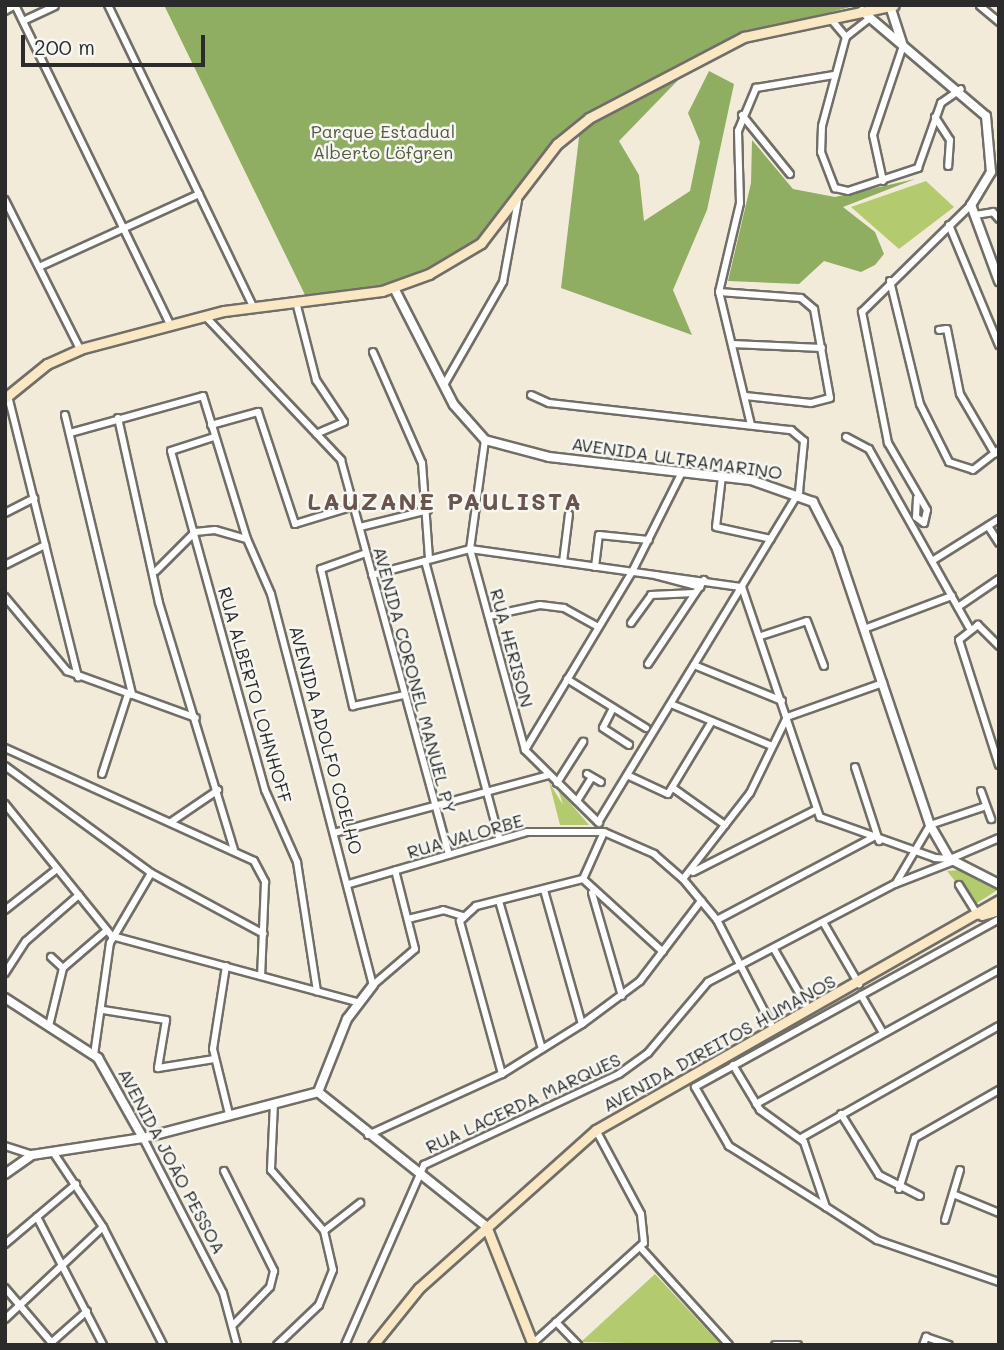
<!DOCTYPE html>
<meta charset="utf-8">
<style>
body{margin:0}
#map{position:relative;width:1004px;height:1350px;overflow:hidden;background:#f3ebd9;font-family:Mali,sans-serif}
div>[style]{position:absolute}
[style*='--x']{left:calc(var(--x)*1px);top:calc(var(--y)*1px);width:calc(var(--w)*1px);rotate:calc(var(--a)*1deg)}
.green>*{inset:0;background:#b4ca6e}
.forest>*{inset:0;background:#8fae61}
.roads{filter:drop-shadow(2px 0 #716e68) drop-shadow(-2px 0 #716e68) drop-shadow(0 2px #716e68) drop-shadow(0 -2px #716e68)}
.minor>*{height:6px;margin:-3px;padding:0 3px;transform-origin:3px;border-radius:3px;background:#fff}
.tertiary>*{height:8px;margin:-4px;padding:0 4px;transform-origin:4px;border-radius:4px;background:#fff}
.secondary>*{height:9px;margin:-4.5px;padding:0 4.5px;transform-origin:4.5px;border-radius:4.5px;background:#fae7c3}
span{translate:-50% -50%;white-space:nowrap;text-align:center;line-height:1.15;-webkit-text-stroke:5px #f6f6f2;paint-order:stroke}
.park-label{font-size:18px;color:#545b3f}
.street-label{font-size:18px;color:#2b2b2b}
.district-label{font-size:24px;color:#6a544e;font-weight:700;letter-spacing:2px}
.frame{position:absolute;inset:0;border:7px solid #2b2b2b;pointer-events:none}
.scale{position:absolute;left:21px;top:35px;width:184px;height:32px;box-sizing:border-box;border:4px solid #2b2b2b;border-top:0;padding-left:9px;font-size:21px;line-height:24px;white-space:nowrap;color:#2b2b2b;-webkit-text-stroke:5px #f6f6f2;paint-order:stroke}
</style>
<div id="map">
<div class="green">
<i style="clip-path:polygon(926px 181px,954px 207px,899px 249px,851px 207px)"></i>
<i style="clip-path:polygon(549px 782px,563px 805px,558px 789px,589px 825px,560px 825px)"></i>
<i style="clip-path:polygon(959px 870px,986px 880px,999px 889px,974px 905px,947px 871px)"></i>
<i style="clip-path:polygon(655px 1274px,721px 1345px,581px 1342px)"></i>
</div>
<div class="forest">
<i style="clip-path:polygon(164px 5px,858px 5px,735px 37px,585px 116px,549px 148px,487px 233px,460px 255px,391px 286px,307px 299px)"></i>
<i style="clip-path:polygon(709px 71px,734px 84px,707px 210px,673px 290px,692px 335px,561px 288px,580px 129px,683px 75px,619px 141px,639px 175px,644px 221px,690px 191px,700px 142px,688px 113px)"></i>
<i style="clip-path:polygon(752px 140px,793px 189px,835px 197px,915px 179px,843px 207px,875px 232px,884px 254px,875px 265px,861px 272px,824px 261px,799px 284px,728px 281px,751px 183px)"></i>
</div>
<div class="roads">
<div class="minor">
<i style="--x:15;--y:5;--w:355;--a:64.1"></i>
<i style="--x:108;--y:5;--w:334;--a:64.3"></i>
<i style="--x:980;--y:6;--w:25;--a:40"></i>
<i style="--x:5;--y:11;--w:12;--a:-31"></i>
<i style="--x:830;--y:18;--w:25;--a:50"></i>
<i style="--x:870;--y:18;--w:31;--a:142"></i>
<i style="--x:846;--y:37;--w:92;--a:105.1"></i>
<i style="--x:822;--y:126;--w:26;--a:92"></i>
<i style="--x:821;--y:152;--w:39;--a:69"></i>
<i style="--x:835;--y:188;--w:13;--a:13"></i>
<i style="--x:848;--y:191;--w:74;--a:-18.2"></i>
<i style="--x:918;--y:168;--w:69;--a:-70.5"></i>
<i style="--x:941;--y:103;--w:24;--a:-35"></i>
<i style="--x:23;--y:21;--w:35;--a:-25"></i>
<i style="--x:742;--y:115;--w:76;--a:50.9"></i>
<i style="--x:935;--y:117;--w:27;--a:57"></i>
<i style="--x:950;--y:140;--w:26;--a:94"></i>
<i style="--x:883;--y:181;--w:47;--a:-102.3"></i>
<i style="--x:873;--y:135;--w:94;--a:-71.4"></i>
<i style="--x:5;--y:200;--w:167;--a:63.3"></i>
<i style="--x:975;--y:215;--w:18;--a:-9"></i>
<i style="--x:993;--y:212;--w:9;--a:49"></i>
<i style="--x:949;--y:225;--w:130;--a:67.4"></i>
<i style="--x:39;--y:267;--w:176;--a:-24.5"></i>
<i style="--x:890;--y:281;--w:127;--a:76.3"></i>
<i style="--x:920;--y:404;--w:65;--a:63.4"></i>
<i style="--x:949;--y:462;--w:25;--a:18"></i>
<i style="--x:973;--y:470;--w:33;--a:-38"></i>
<i style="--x:719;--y:292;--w:82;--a:4.2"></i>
<i style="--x:801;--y:298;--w:17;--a:40"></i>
<i style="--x:814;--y:309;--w:90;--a:79.8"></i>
<i style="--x:830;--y:398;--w:20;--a:165"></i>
<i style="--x:811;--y:403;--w:66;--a:-173.9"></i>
<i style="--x:296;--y:302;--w:81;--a:75.6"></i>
<i style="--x:316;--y:380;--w:50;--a:56.3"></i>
<i style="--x:344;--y:422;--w:30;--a:157"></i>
<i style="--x:206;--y:317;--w:197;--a:46.6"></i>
<i style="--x:341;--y:460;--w:409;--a:74.7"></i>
<i style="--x:939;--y:330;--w:8;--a:-7"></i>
<i style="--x:947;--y:329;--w:66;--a:78.7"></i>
<i style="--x:960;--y:394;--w:69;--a:59.7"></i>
<i style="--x:732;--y:344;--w:90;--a:2.5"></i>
<i style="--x:373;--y:352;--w:121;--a:66.2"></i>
<i style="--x:422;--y:463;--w:96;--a:85.8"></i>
<i style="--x:444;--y:385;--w:119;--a:-60.2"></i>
<i style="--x:503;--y:282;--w:83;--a:-79.6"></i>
<i style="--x:531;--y:395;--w:20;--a:24"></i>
<i style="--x:549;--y:403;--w:244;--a:6.4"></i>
<i style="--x:791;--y:430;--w:17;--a:40"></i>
<i style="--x:804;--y:441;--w:51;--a:95.6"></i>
<i style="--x:799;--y:492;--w:386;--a:121.3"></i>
<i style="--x:8;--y:396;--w:290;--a:76"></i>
<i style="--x:65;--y:415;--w:288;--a:76.5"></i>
<i style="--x:118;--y:418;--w:189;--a:77.5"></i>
<i style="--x:159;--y:603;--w:258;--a:73.1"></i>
<i style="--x:211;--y:425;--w:49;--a:-15.5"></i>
<i style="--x:258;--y:412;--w:118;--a:71.7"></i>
<i style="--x:295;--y:524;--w:62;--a:-17"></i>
<i style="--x:751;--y:425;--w:137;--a:-103.5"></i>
<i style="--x:719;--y:292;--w:91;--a:-76.7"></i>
<i style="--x:740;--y:203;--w:72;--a:-91.6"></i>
<i style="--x:738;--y:131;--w:47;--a:-67.3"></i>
<i style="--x:756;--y:88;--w:79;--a:-9.5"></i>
<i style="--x:70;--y:433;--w:138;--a:-15.5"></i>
<i style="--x:203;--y:396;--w:150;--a:72.9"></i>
<i style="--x:247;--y:539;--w:60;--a:66.4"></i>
<i style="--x:271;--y:594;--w:404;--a:75.4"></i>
<i style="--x:214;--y:437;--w:45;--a:162"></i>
<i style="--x:171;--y:451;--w:352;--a:74.5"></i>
<i style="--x:265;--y:790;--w:79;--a:66"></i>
<i style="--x:297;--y:862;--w:131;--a:81.2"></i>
<i style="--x:846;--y:437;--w:26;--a:28"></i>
<i style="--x:869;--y:449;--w:204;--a:60.7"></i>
<i style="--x:485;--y:440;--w:110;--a:97.8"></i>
<i style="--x:470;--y:549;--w:208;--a:74.7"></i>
<i style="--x:525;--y:750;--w:104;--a:44.6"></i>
<i style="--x:722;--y:476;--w:51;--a:96.7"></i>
<i style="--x:716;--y:527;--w:56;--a:12.3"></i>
<i style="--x:917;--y:498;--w:19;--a:93"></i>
<i style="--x:916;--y:517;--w:10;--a:37"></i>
<i style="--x:924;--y:523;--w:13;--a:-77"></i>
<i style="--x:927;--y:510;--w:78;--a:-120.2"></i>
<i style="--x:888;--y:443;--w:134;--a:-101.2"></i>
<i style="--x:862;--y:312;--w:153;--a:-44.5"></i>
<i style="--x:5;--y:513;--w:33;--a:-27"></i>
<i style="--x:988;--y:526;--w:20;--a:57"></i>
<i style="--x:360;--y:527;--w:70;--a:-14"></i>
<i style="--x:366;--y:553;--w:48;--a:160.4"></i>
<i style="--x:321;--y:569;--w:141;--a:76.9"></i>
<i style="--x:353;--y:706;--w:52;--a:-12.2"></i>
<i style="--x:425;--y:561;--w:287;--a:75"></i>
<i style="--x:932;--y:561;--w:79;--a:-32.1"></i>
<i style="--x:563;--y:562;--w:48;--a:-82.9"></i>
<i style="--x:5;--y:565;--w:45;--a:-26.6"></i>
<i style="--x:595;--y:567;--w:32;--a:-83"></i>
<i style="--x:599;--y:535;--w:50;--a:5.7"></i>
<i style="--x:156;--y:571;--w:55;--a:-45"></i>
<i style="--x:195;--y:532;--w:20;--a:-6"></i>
<i style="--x:215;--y:530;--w:33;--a:16"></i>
<i style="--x:372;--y:575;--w:101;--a:-14.9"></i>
<i style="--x:470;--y:549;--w:275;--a:8"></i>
<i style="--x:742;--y:587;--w:243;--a:71.3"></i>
<i style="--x:820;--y:817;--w:122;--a:19.6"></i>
<i style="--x:935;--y:858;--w:15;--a:4"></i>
<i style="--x:950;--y:859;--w:53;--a:-23.2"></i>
<i style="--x:655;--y:575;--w:47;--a:14.9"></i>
<i style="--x:5;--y:597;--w:97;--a:50"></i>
<i style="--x:67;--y:671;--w:137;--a:20"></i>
<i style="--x:958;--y:607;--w:50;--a:-34.3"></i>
<i style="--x:489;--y:616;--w:52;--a:-12.2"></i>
<i style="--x:540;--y:605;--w:24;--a:7"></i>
<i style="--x:564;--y:608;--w:39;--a:29"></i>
<i style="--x:631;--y:623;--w:34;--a:-54"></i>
<i style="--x:651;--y:595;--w:44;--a:-2.6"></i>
<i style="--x:864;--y:629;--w:94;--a:-20.6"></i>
<i style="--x:761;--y:636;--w:48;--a:-18.1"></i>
<i style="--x:807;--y:621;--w:48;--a:69.3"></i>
<i style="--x:999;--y:646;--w:30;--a:-135"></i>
<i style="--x:978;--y:625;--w:24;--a:142"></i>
<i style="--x:959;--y:640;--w:131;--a:72.3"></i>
<i style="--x:648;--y:664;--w:101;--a:-56.3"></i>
<i style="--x:694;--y:665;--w:95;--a:22.2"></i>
<i style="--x:567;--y:679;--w:93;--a:31.8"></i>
<i style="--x:671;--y:704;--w:109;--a:22.6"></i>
<i style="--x:613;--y:708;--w:22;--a:117"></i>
<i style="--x:603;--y:728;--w:31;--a:33"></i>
<i style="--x:5;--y:748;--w:273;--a:24.4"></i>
<i style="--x:254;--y:861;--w:24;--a:62"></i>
<i style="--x:265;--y:882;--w:94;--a:92.4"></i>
<i style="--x:525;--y:750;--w:208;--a:-59"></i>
<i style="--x:632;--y:572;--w:112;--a:-63.4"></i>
<i style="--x:5;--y:766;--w:181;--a:36.2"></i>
<i style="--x:151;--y:873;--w:128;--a:28.4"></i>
<i style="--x:855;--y:767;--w:78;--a:72"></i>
<i style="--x:102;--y:774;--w:84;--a:-72"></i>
<i style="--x:587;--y:774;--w:16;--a:30"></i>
<i style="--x:627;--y:775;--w:45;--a:24.9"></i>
<i style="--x:668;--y:794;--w:85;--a:-58.9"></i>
<i style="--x:557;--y:783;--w:49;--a:-57.6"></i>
<i style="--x:673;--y:788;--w:64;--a:35.4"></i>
<i style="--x:981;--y:791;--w:30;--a:70"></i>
<i style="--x:577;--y:801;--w:28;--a:-58"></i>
<i style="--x:5;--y:804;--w:170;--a:51"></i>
<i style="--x:112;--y:936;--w:254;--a:15.1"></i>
<i style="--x:171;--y:822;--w:57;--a:-34.2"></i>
<i style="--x:334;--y:833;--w:223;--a:-15.1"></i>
<i style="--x:693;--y:872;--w:137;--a:-26.9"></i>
<i style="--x:583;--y:879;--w:108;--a:42.4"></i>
<i style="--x:683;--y:879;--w:109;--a:-52.1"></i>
<i style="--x:750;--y:793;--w:85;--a:-64"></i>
<i style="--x:787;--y:717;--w:102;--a:-19.5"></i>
<i style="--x:896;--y:883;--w:67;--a:-59.6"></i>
<i style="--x:930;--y:825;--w:59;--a:-18.7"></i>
<i style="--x:349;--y:884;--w:185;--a:-16.3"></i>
<i style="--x:527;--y:832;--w:77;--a:0"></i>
<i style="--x:604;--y:832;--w:55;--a:23.7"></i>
<i style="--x:654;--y:854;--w:38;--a:41"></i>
<i style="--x:683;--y:879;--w:53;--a:50.3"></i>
<i style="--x:717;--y:920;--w:124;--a:62.6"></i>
<i style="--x:959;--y:885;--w:36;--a:58"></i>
<i style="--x:544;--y:890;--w:139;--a:74.2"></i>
<i style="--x:592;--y:893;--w:107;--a:73.8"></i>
<i style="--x:499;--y:901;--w:154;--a:73.8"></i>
<i style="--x:5;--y:910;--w:66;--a:-38.3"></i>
<i style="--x:408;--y:919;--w:36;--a:-14"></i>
<i style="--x:443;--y:910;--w:21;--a:17"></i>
<i style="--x:717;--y:920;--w:175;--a:-27.9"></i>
<i style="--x:823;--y:922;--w:72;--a:59.9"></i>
<i style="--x:774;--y:949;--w:70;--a:60.2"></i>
<i style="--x:51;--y:957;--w:16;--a:43"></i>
<i style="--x:226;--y:966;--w:84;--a:98.9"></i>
<i style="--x:213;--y:1049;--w:67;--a:76.2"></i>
<i style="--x:5;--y:973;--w:38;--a:-57"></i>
<i style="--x:26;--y:941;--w:70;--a:-41"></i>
<i style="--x:373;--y:985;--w:55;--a:-40.6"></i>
<i style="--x:415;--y:949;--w:81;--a:-104.2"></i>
<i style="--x:861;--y:995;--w:44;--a:59.9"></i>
<i style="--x:103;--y:1010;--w:64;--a:9"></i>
<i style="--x:166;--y:1020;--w:49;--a:99.5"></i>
<i style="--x:158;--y:1068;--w:57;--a:-9.1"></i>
<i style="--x:49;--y:1026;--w:60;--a:-76.4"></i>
<i style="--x:63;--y:968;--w:57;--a:-40.7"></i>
<i style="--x:94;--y:1055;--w:113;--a:-81.9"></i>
<i style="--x:110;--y:943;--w:81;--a:-59.6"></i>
<i style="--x:733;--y:1065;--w:52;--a:59"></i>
<i style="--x:760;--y:1110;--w:54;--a:36"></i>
<i style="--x:804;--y:1142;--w:69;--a:71.3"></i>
<i style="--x:826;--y:1207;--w:61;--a:32.9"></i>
<i style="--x:877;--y:1240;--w:129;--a:19"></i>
<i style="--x:502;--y:1074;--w:159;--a:-105.4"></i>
<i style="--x:460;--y:921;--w:22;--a:-43"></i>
<i style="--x:476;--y:906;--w:110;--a:-14.2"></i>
<i style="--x:583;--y:879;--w:51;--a:-65.9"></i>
<i style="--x:274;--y:1103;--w:67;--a:92.6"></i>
<i style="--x:271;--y:1170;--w:81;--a:49"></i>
<i style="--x:324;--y:1231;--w:40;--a:77"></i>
<i style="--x:333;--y:1270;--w:38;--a:112"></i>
<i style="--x:319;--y:1305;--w:58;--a:136.4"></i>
<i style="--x:756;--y:1104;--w:277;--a:-28.9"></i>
<i style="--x:841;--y:1114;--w:72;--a:58.1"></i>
<i style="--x:879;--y:1175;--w:46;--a:27.1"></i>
<i style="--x:368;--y:1135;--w:147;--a:-24.5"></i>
<i style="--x:502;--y:1074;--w:94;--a:-32"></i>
<i style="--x:582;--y:1024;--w:72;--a:-36.6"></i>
<i style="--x:640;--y:981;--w:101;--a:-52.7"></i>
<i style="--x:143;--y:1138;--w:174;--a:62.7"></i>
<i style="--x:223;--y:1293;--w:54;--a:74.9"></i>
<i style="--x:801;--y:1138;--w:227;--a:-29.5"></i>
<i style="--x:5;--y:1146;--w:28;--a:18"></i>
<i style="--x:55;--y:1155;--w:87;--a:56.3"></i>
<i style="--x:103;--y:1227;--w:132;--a:63"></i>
<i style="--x:224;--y:1171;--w:112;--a:63.4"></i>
<i style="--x:274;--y:1271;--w:16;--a:104"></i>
<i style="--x:270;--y:1287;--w:53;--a:134.2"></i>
<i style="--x:899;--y:1189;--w:53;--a:-72.6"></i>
<i style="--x:915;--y:1138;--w:97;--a:-29.7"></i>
<i style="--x:953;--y:1194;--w:50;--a:22.4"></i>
<i style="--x:826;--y:1207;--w:115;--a:-147.8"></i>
<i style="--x:729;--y:1146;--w:68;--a:-120"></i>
<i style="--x:695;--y:1087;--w:347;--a:-28.9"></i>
<i style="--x:37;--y:1217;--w:144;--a:62.7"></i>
<i style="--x:945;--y:1220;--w:52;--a:-73.3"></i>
<i style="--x:324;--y:1231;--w:46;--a:-37.9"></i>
<i style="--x:5;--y:1244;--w:93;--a:-40.2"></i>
<i style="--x:641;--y:1248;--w:131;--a:47.8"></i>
<i style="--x:5;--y:1288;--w:72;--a:49.5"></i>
<i style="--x:5;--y:1319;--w:134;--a:-43.2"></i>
<i style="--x:556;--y:1322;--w:32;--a:46"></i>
<i style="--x:51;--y:1343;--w:48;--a:-41.6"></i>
<i style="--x:345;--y:1345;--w:197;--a:-66.3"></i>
<i style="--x:424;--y:1165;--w:215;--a:-25"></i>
<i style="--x:619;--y:1074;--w:36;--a:-36"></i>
<i style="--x:648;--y:1053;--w:93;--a:-49.8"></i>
<i style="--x:708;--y:982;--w:211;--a:-27.7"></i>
<i style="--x:895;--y:884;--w:63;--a:-21.3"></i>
<i style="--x:531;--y:1345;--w:152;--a:-42.1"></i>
<i style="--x:644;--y:1243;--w:29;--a:-96"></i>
<i style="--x:641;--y:1214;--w:95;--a:-118.2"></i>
<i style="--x:775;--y:1345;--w:23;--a:0"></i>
<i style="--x:923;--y:1345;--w:9;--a:-69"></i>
<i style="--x:926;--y:1337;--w:24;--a:19"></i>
</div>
<div class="tertiary">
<i style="--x:890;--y:6;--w:42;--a:72"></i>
<i style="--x:862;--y:11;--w:162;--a:40.3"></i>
<i style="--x:986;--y:116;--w:56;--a:84.9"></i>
<i style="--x:991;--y:172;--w:39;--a:121"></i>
<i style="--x:971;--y:205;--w:81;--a:69.8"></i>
<i style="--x:394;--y:288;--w:131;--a:62.9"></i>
<i style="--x:454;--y:405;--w:47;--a:48.5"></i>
<i style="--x:485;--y:440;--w:66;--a:14.9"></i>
<i style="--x:549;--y:457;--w:203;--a:6.5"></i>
<i style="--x:751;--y:480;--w:66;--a:19.5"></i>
<i style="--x:813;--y:502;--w:53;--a:62.9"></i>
<i style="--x:837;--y:549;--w:291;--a:71.4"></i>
<i style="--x:930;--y:825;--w:39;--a:60"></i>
<i style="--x:950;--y:859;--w:55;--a:27"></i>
<i style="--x:5;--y:998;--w:111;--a:32.8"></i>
<i style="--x:98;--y:1058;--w:92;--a:60.6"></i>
<i style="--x:318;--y:1092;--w:215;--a:38.6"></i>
<i style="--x:318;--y:1092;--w:79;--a:-68.3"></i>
<i style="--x:347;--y:1019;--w:43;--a:-52.6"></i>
<i style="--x:5;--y:1174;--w:33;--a:-35"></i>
<i style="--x:32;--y:1155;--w:112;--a:-8.7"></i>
<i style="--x:143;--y:1138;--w:181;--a:-14.7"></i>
</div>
<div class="secondary">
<i style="--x:5;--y:398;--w:54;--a:-39"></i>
<i style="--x:47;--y:364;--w:36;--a:-24"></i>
<i style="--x:80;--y:349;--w:149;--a:-14.8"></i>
<i style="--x:224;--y:311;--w:159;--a:-7.2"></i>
<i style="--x:382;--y:291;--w:50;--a:-19.9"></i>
<i style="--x:429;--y:274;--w:61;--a:-30.8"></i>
<i style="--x:481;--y:243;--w:125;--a:-52.5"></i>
<i style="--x:557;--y:144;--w:41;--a:-39.1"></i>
<i style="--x:589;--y:118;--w:175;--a:-27.6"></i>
<i style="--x:744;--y:37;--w:153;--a:-12"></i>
<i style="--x:982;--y:915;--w:18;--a:-16"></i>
<i style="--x:486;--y:1226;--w:128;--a:68.4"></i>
<i style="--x:373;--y:1345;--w:73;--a:-51.1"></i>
<i style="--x:419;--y:1288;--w:237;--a:-41.8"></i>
<i style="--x:596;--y:1130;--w:464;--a:-29.7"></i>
</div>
</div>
<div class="park-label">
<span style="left:383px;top:142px">Parque Estadual<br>Alberto Löfgren</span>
</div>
<div class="street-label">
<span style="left:677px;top:458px;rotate:8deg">AVENIDA ULTRAMARINO</span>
<span style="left:512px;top:648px;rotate:75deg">RUA HERISON</span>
<span style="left:415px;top:680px;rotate:75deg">AVENIDA CORONEL MANUEL PY</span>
<span style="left:255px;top:695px;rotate:74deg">RUA ALBERTO LOHNHOFF</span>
<span style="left:326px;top:740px;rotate:75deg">AVENIDA ADOLFO COELHO</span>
<span style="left:465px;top:836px;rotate:-16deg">RUA VALORBE</span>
<span style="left:719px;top:1043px;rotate:-29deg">AVENIDA DIREITOS HUMANOS</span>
<span style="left:523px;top:1103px;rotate:-25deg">RUA LACERDA MARQUES</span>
<span style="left:172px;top:1161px;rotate:62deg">AVENIDA JOÃO PESSOA</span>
</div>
<div class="district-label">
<span style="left:445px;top:501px">LAUZANE PAULISTA</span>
</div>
<div class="frame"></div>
<div class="scale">200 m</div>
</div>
